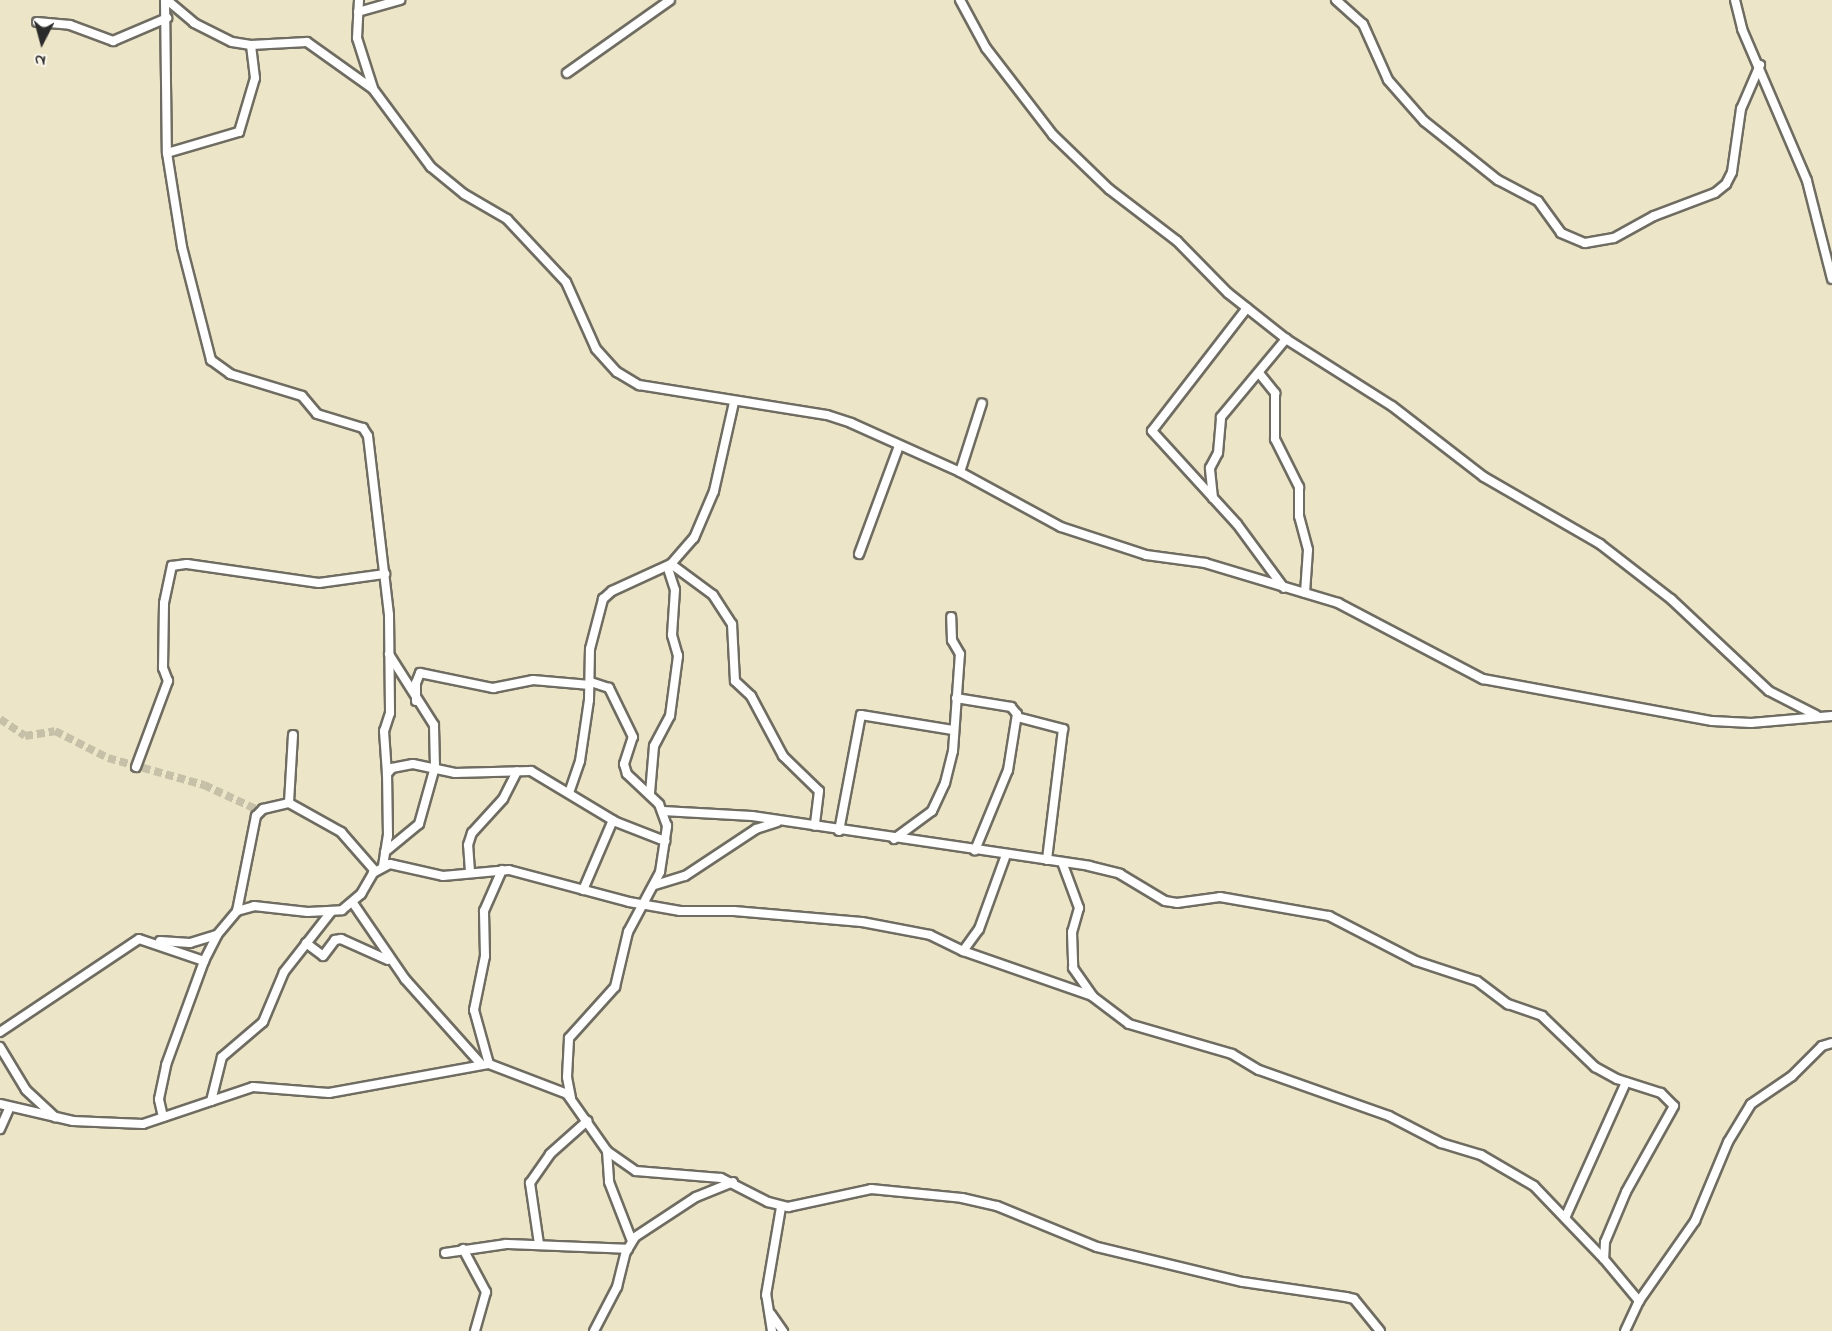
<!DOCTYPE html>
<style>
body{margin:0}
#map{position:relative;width:1832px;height:1331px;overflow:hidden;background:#ede5c7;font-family:"Indie Flower",sans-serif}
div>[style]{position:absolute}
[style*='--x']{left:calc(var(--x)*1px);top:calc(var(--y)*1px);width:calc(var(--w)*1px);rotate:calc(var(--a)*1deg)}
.minor-tunnel>*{height:8px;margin-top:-4px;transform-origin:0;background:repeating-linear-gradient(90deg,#c6c0a8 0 8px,transparent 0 12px)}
.roads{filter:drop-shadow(2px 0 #6f6c62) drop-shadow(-2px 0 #6f6c62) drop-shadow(0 2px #6f6c62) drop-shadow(0 -2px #6f6c62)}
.minor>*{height:8px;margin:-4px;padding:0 4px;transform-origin:4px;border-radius:4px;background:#fff}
span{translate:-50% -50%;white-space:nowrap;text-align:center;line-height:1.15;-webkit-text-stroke:5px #fbf7ec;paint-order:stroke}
.north{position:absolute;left:12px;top:12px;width:60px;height:60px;-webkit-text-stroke:4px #fbf7ec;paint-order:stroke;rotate:186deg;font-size:16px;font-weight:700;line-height:24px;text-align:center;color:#2b2b2b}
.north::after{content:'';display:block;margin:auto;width:21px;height:27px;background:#2b2b2b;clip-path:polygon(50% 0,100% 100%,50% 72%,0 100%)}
</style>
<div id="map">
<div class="minor-tunnel">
<i style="--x:0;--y:719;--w:30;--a:34"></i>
<i style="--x:25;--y:736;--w:30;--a:-9"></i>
<i style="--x:55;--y:731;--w:59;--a:27"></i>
<i style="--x:108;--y:758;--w:100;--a:15.7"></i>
<i style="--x:204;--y:785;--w:62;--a:24.9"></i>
</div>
<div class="roads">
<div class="minor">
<i style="--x:165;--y:0;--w:153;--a:89.3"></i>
<i style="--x:167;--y:153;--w:95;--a:80.9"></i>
<i style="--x:182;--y:247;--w:117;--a:75.6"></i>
<i style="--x:211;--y:360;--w:24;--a:36"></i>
<i style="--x:230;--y:374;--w:75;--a:17"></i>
<i style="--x:302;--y:396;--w:23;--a:50"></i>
<i style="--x:317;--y:414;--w:48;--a:16.9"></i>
<i style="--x:363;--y:428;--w:9;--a:58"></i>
<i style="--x:368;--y:436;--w:180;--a:83.3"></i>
<i style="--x:389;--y:615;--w:98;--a:89.4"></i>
<i style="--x:390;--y:713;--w:19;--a:108"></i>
<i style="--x:384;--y:731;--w:43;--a:86"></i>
<i style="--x:167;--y:0;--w:35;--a:40"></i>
<i style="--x:194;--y:23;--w:42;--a:26.6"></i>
<i style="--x:232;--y:42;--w:19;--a:9"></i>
<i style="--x:251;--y:45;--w:56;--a:-3.1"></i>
<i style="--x:307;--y:42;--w:81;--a:35.5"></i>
<i style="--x:373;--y:89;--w:97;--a:53.4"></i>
<i style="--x:431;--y:167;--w:43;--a:39.3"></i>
<i style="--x:464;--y:194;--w:50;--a:30.2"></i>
<i style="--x:507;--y:219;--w:86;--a:46.9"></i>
<i style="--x:566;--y:282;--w:73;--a:65.9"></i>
<i style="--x:596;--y:349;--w:31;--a:48"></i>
<i style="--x:617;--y:372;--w:26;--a:31"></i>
<i style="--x:639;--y:385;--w:190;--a:9.1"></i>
<i style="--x:827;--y:415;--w:25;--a:18"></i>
<i style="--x:851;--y:423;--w:120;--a:24.2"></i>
<i style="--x:960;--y:472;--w:115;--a:28.6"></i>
<i style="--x:1061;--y:527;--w:89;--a:18.2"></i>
<i style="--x:1146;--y:555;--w:60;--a:7.7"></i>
<i style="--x:1205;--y:563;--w:139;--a:16.7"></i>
<i style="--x:1338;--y:603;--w:164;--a:27.7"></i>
<i style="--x:1483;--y:679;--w:233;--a:10.4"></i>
<i style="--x:1712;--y:721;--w:39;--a:3"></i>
<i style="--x:1751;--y:723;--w:81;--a:-4.9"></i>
<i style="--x:359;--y:0;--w:38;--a:93"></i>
<i style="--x:357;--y:38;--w:52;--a:72.3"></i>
<i style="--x:960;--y:0;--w:55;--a:61.6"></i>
<i style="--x:986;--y:48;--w:110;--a:52.4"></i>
<i style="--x:1053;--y:135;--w:78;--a:44"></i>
<i style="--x:1109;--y:189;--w:86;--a:37.4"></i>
<i style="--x:1177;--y:241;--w:73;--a:45.6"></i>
<i style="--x:1228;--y:293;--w:74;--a:38.4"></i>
<i style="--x:1286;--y:339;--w:125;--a:32.3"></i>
<i style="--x:1392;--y:406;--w:116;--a:37.7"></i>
<i style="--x:1484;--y:477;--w:134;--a:30"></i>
<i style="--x:1600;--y:544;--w:90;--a:37.8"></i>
<i style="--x:1671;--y:599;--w:134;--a:43.2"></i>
<i style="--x:1769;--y:691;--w:53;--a:27.1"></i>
<i style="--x:1336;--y:0;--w:36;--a:42"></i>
<i style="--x:1363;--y:24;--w:61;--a:65.9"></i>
<i style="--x:1388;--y:80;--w:55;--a:48.7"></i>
<i style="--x:1424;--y:121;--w:95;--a:38.6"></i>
<i style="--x:1498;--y:180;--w:45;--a:27.7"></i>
<i style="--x:1538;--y:201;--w:39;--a:54"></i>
<i style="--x:1561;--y:233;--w:26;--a:23"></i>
<i style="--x:1585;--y:243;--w:29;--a:-10"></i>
<i style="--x:1614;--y:238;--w:46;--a:-28.8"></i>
<i style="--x:1654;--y:216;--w:65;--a:-20.7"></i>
<i style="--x:1715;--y:193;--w:14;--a:-39"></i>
<i style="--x:1726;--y:184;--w:13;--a:-63"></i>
<i style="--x:1732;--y:172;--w:64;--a:-81.9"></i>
<i style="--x:1741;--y:109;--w:48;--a:-66.6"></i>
<i style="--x:1735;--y:0;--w:30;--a:76"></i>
<i style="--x:1742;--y:29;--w:165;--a:66.8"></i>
<i style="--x:1807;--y:181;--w:101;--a:75.7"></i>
<i style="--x:358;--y:12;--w:44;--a:-15.9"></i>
<i style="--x:37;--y:22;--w:33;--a:5"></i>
<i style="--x:70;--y:25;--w:46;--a:20.4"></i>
<i style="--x:113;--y:41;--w:59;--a:-23.1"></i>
<i style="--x:567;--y:73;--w:126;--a:-35.3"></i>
<i style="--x:167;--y:153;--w:75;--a:-16.3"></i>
<i style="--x:239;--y:132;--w:56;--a:-73.5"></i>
<i style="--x:255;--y:78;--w:33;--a:-97"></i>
<i style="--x:1247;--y:308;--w:155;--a:127.7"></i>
<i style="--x:1152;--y:431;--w:126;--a:47.6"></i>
<i style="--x:1237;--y:524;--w:79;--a:53.7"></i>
<i style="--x:1259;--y:373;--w:26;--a:51"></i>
<i style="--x:1275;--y:393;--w:46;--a:90"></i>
<i style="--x:1275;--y:439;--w:54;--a:63.4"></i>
<i style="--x:1299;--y:487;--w:29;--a:90"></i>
<i style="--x:1299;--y:516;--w:35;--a:75"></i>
<i style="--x:1308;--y:550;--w:43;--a:94"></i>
<i style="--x:960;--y:472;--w:72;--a:-72.3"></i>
<i style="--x:1213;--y:498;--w:30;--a:-96"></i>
<i style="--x:1210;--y:468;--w:17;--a:-62"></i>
<i style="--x:1218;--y:453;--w:36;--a:-85"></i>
<i style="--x:1221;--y:417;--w:102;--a:-50.2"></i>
<i style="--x:859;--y:554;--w:115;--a:-69.7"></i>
<i style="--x:671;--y:564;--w:52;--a:36.4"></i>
<i style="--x:713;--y:595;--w:35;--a:57"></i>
<i style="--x:732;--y:624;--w:57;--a:87"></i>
<i style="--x:735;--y:681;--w:22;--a:43"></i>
<i style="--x:751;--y:696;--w:68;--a:61.9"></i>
<i style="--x:783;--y:756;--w:50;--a:44.2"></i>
<i style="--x:819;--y:791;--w:35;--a:97"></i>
<i style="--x:956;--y:698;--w:56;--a:9.3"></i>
<i style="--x:1011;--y:707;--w:9;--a:49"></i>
<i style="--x:1017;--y:714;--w:57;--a:99.1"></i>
<i style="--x:1008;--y:770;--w:87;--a:112.4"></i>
<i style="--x:416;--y:701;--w:18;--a:-90"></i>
<i style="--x:416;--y:683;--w:11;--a:-68"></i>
<i style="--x:420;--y:673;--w:75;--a:11.6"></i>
<i style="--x:493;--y:688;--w:41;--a:-11.3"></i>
<i style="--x:533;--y:680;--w:57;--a:5"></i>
<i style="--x:1017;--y:717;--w:48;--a:14.6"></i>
<i style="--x:1063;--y:729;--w:132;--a:97"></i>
<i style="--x:293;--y:735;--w:68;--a:93.4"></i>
<i style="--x:289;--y:803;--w:60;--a:29.1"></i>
<i style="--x:341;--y:832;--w:52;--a:48.9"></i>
<i style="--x:136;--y:767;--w:92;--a:-69.6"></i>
<i style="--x:168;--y:681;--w:14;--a:-111"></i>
<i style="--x:163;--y:668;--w:65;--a:-89.1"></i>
<i style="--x:164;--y:603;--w:38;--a:-78"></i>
<i style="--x:172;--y:566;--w:15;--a:-8"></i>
<i style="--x:187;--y:564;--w:133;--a:8.2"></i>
<i style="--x:319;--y:583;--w:67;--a:-7.8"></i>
<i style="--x:569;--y:793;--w:34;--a:-71"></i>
<i style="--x:580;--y:761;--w:62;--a:-81.6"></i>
<i style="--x:589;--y:700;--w:51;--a:-88.9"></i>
<i style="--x:590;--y:649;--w:52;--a:-75.4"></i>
<i style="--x:603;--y:599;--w:12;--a:-42"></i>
<i style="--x:612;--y:591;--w:65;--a:-24.6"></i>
<i style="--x:671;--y:564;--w:35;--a:-49"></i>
<i style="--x:694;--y:538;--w:51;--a:-66.9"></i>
<i style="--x:714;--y:491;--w:91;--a:-77.3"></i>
<i style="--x:650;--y:793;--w:47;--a:-85.1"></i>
<i style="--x:654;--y:746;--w:34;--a:-62"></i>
<i style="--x:670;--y:716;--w:61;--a:-82.4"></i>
<i style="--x:678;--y:656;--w:22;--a:-106"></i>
<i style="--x:672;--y:635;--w:45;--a:-86.2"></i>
<i style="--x:675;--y:590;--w:25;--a:-108"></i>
<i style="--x:663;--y:811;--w:89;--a:3.2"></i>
<i style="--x:752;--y:816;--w:341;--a:8.4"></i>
<i style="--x:1089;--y:866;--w:32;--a:14"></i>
<i style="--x:1120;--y:874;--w:52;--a:31"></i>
<i style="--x:1165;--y:901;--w:12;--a:9"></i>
<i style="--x:1177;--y:903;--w:43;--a:-7.9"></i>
<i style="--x:1220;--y:897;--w:111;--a:9.9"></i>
<i style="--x:1329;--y:916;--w:98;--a:27.3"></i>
<i style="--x:1416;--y:961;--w:64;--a:18.2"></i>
<i style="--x:1477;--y:981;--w:39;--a:37"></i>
<i style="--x:1508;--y:1004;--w:36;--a:19"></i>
<i style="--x:1542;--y:1016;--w:74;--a:43.9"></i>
<i style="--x:1595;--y:1067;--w:25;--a:29"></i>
<i style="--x:1617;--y:1079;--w:46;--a:17.7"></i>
<i style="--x:1661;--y:1093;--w:18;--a:45"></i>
<i style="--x:1674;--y:1106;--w:98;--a:119.2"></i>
<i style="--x:1626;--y:1192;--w:54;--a:112.8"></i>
<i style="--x:1605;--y:1242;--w:17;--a:93"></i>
<i style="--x:1604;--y:1259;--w:55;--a:50.2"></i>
<i style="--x:1639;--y:1301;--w:33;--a:115"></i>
<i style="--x:839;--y:831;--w:118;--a:-79.3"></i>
<i style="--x:861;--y:715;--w:93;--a:9.3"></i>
<i style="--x:894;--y:839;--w:47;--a:-36.4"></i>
<i style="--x:932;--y:811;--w:31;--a:-65"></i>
<i style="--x:945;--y:783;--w:33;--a:-76"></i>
<i style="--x:953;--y:751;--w:97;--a:-85.9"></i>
<i style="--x:960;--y:654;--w:16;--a:-120"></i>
<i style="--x:952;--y:640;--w:23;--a:-92"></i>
<i style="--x:385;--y:852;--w:44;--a:-39.5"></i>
<i style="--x:419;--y:824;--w:59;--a:-74.3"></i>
<i style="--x:435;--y:767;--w:42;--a:-91.4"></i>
<i style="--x:434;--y:725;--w:84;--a:-122.4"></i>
<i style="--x:1062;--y:862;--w:49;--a:69.7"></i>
<i style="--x:1079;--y:908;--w:25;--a:106"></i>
<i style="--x:1072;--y:932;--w:36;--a:88"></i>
<i style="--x:1073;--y:968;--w:33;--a:55"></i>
<i style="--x:383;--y:866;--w:30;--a:-81"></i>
<i style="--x:388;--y:836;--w:62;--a:-90.9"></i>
<i style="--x:387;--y:774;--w:8;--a:-50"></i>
<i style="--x:392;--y:768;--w:21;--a:-11"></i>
<i style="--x:413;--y:764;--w:43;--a:12.1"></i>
<i style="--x:455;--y:773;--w:76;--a:-1.5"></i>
<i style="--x:531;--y:771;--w:99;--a:31"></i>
<i style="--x:616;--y:822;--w:53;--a:21.2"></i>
<i style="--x:470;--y:872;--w:27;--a:-94"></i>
<i style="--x:468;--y:845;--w:13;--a:-72"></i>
<i style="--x:472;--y:833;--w:46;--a:-47.6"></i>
<i style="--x:503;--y:799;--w:31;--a:-63"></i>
<i style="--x:655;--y:885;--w:31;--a:-17"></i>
<i style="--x:685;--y:876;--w:85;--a:-33.5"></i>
<i style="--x:756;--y:829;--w:22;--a:-18"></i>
<i style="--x:583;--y:890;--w:76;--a:-66.8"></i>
<i style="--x:353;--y:903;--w:92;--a:55.6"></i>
<i style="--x:405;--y:979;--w:114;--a:48.2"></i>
<i style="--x:237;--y:911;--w:97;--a:-78.7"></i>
<i style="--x:256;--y:816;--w:10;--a:-45"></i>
<i style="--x:263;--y:809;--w:27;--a:-13"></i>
<i style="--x:160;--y:941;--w:30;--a:4"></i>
<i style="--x:190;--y:943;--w:28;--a:-17"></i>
<i style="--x:306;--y:943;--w:21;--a:37"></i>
<i style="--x:323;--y:956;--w:20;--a:-53"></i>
<i style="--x:335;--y:940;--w:6;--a:-9"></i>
<i style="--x:341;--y:939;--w:51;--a:24.1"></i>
<i style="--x:963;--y:951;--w:27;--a:-54"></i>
<i style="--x:979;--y:929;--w:79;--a:-70"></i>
<i style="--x:0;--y:1032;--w:167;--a:-33.8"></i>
<i style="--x:139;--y:939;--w:69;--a:18.7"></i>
<i style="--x:0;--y:1047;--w:50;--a:58.8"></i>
<i style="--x:26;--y:1090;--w:40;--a:43"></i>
<i style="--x:489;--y:1064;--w:56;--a:-105.5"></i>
<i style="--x:474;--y:1010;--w:55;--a:-78.5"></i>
<i style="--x:485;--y:956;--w:45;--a:-91.3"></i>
<i style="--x:484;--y:911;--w:45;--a:-66.3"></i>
<i style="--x:571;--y:1098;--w:21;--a:-101"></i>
<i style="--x:567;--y:1077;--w:39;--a:-87"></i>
<i style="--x:569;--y:1038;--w:69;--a:-48"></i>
<i style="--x:615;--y:987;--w:57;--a:-76.7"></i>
<i style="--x:628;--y:932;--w:68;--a:-61.9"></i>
<i style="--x:660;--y:872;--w:47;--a:-81.3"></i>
<i style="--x:667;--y:826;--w:23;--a:-110"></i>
<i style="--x:659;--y:804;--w:44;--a:-136.8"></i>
<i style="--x:627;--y:774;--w:10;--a:-107"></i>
<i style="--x:624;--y:764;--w:28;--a:-72"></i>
<i style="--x:633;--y:737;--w:55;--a:-116.1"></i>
<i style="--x:609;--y:688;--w:20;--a:-162"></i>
<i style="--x:211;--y:1101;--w:45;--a:-76"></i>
<i style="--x:222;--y:1057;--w:54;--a:-40.5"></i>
<i style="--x:263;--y:1022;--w:54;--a:-67.2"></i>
<i style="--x:284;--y:972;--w:76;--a:-51.9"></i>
<i style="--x:0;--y:1104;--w:75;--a:13.1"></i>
<i style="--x:73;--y:1121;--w:70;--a:2.5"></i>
<i style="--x:143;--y:1124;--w:116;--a:-18.6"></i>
<i style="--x:253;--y:1087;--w:76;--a:4.5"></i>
<i style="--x:329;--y:1093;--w:163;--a:-10.3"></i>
<i style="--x:489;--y:1064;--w:84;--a:21"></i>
<i style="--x:567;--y:1094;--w:70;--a:54.9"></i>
<i style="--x:607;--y:1151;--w:35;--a:35"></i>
<i style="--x:636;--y:1171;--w:85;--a:4.7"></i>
<i style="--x:721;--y:1178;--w:53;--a:27.1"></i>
<i style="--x:768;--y:1202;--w:21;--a:14"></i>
<i style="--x:788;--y:1207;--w:85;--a:-12.2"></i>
<i style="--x:871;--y:1189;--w:91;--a:5.6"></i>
<i style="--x:962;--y:1198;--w:36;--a:13"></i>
<i style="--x:997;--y:1206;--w:108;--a:22.3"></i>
<i style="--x:1097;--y:1247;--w:150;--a:13.5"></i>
<i style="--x:1243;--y:1282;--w:104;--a:8.3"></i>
<i style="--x:1346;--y:1297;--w:8;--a:14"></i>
<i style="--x:1354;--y:1299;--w:41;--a:50.9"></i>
<i style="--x:163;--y:1117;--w:18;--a:-103"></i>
<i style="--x:159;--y:1099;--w:35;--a:-78"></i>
<i style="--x:166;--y:1065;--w:111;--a:-69.9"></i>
<i style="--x:204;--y:961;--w:29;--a:-63"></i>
<i style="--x:217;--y:935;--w:31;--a:-50"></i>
<i style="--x:237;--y:911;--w:18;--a:-16"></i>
<i style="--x:254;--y:906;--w:54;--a:6.3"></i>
<i style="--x:308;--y:912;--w:34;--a:-3"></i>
<i style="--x:342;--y:910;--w:25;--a:-40"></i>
<i style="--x:361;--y:894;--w:24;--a:-60"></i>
<i style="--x:373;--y:873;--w:19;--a:-28"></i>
<i style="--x:390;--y:864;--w:54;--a:12.8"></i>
<i style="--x:443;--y:876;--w:66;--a:-5.2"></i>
<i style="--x:509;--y:870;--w:124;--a:14.9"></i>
<i style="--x:629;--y:902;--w:52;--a:10"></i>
<i style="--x:680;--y:911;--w:54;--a:0"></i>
<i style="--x:734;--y:911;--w:128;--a:4.9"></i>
<i style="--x:862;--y:922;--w:69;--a:10.8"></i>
<i style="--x:930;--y:935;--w:37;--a:26"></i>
<i style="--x:963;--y:951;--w:137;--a:19.2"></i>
<i style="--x:1092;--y:996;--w:46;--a:37.1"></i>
<i style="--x:1129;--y:1024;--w:107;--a:16.2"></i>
<i style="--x:1232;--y:1054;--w:31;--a:31"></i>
<i style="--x:1259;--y:1070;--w:138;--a:19.5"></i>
<i style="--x:1389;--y:1116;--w:59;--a:27.4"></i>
<i style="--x:1441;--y:1143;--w:42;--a:16.7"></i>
<i style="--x:1481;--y:1155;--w:61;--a:30.3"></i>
<i style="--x:1534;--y:1186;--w:101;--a:46.2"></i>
<i style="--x:0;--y:1129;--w:24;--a:-66"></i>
<i style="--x:607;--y:1151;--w:31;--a:86"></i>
<i style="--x:609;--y:1182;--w:63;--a:68.7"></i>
<i style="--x:1565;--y:1218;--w:149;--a:-65.8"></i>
<i style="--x:539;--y:1244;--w:62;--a:-98.4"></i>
<i style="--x:530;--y:1183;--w:35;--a:-55"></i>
<i style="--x:550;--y:1154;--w:50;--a:-41.7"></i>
<i style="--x:463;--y:1249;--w:49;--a:61.9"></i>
<i style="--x:486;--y:1292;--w:41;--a:105.8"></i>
<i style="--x:445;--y:1253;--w:62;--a:-8.4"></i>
<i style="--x:506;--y:1244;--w:122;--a:2.3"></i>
<i style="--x:1639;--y:1301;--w:98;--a:-55"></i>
<i style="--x:1695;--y:1221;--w:86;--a:-67.3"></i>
<i style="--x:1728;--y:1142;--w:44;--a:-58.8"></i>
<i style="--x:1751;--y:1104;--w:50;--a:-34.3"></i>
<i style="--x:1792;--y:1076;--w:42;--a:-45"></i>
<i style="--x:1822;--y:1046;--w:10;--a:-17"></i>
<i style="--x:771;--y:1314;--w:21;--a:55"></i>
<i style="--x:594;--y:1331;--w:50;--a:-62.4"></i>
<i style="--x:617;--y:1287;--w:36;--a:-76"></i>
<i style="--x:626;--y:1252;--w:17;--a:-59"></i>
<i style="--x:635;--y:1237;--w:73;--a:-33.3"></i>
<i style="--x:696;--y:1197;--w:40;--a:-22"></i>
<i style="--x:772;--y:1331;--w:36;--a:-99"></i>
<i style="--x:766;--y:1295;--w:89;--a:-80.3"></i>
</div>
</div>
<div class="north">N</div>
</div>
